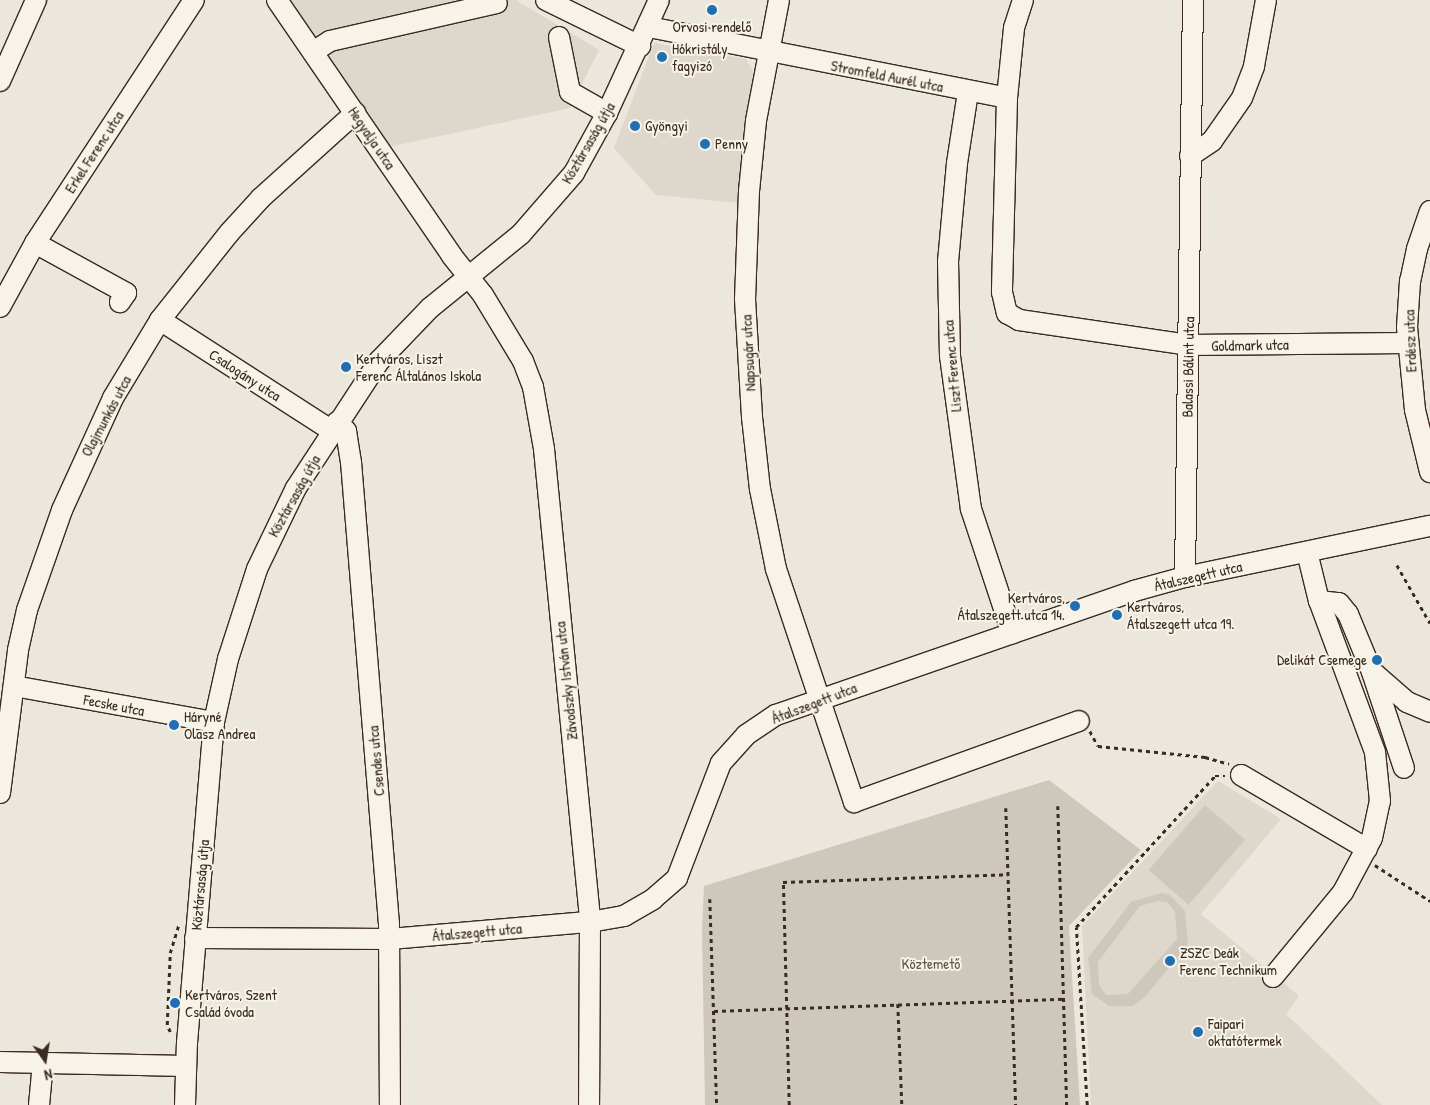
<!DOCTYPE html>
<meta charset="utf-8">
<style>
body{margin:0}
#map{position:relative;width:1430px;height:1105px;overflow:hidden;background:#ece7dc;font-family:"Patrick Hand",sans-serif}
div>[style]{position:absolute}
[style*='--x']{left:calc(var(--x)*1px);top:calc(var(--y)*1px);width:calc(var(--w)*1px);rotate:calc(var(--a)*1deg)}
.built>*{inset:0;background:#ddd7cc}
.green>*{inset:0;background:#cec8bc;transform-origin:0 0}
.path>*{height:2.5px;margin-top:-1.25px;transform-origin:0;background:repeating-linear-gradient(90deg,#3b2a1e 0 4px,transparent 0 8px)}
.roads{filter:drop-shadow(1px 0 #3b2a1e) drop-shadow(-1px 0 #3b2a1e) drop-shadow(0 1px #3b2a1e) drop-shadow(0 -1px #3b2a1e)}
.minor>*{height:20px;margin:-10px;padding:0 10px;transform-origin:10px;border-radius:10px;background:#f7f3e8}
.dots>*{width:14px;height:14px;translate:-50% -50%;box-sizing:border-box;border:2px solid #f7f3e8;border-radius:50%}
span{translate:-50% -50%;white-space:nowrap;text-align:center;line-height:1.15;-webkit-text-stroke:4px #f7f3e8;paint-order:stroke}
.poi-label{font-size:15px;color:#3b2a1e}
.left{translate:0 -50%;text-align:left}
.right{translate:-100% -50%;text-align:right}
.street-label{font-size:15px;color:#3b2a1e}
.park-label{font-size:15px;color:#605246}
.north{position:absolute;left:20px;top:1035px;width:50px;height:50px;-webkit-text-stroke:4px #f7f3e8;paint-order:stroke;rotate:167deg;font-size:14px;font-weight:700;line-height:20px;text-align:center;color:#3b2a1e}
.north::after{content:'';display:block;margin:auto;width:18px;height:22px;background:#3b2a1e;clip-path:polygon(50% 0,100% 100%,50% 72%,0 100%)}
</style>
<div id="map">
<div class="built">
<i style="clip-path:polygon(287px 0,516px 0,599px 50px,570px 108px,384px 148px)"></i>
<i style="clip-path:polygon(654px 43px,746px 59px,753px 71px,739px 203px,656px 195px,614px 148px)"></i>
<i style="clip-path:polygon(1218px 781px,1281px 819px,1201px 914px,1299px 996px,1286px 1014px,1382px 1105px,1091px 1105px,1082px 926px)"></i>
</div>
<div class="green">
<i style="clip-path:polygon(1049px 780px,1141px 850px,1069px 926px,1080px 1105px,705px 1105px,702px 930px,704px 886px)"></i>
<i style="left:1205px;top:805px;width:53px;height:86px;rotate:41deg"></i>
<i style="clip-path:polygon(evenodd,1162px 893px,1170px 895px,1185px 911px,1188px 944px,1144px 998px,1133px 1006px,1109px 1006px,1092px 994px,1088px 958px,1131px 902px,1162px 893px,1158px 901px,1167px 902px,1175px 911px,1177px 939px,1128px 994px,1106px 995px,1099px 985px,1098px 962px,1140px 906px,1158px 901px)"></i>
</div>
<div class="path">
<i style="--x:1397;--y:565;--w:67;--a:60.4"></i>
<i style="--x:1090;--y:731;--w:17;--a:62"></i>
<i style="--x:1098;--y:746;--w:108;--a:5.9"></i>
<i style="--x:1205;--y:757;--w:25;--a:16"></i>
<i style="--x:1058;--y:806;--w:299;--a:88.3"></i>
<i style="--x:1006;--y:808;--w:297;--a:88.1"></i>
<i style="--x:1375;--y:865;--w:66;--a:33.2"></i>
<i style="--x:710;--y:899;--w:206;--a:88.1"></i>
<i style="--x:898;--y:1004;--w:101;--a:87.7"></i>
<i style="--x:714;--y:1011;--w:350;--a:-2"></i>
<i style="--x:170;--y:1032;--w:8;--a:-113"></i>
<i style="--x:167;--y:1025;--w:72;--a:-87.6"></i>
<i style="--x:170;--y:953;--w:31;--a:-73"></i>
<i style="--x:789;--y:1105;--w:223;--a:-91.5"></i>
<i style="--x:783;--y:882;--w:225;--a:-2"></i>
<i style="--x:1087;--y:1105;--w:178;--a:-93.5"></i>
<i style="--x:1076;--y:927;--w:205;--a:-47.4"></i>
<i style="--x:1215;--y:776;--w:10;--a:0"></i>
</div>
<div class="roads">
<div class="minor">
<i style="--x:277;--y:0;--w:310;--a:55.6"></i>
<i style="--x:452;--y:256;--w:50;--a:51.5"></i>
<i style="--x:483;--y:295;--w:77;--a:58.8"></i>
<i style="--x:523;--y:361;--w:28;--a:69"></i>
<i style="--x:533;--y:387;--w:63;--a:79.9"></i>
<i style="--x:544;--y:449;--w:475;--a:84.4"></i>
<i style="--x:590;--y:922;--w:183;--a:90.3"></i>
<i style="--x:546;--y:0;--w:105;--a:26.1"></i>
<i style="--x:779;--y:0;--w:123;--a:100.8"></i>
<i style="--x:756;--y:121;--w:70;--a:95.7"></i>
<i style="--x:749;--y:191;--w:108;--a:92.1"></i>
<i style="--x:745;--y:299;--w:118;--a:86.6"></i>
<i style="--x:752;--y:417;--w:72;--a:83.7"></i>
<i style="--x:760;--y:489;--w:82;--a:78.7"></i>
<i style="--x:776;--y:569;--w:246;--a:71.5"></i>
<i style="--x:854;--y:802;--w:239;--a:-19.8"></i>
<i style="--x:1023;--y:0;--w:29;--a:108"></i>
<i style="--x:1014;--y:28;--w:70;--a:95.7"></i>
<i style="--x:1007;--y:98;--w:194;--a:91.5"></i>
<i style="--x:1002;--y:292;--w:22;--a:77"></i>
<i style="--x:1007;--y:313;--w:14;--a:30"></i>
<i style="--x:1019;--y:320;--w:171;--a:8.4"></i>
<i style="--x:1188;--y:345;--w:220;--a:-0.5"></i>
<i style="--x:649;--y:27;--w:365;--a:11.2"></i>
<i style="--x:559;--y:37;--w:56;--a:78.7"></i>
<i style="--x:570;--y:92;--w:43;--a:29.6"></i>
<i style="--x:313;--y:52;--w:20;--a:-33"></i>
<i style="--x:330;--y:41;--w:171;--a:-12.8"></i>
<i style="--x:0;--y:81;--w:89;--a:-66"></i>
<i style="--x:968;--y:92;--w:72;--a:98.8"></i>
<i style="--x:957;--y:163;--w:98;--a:95.2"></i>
<i style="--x:948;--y:261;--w:95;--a:88.8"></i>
<i style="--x:950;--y:356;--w:154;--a:82.2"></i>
<i style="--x:971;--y:509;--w:131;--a:71.7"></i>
<i style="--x:1190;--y:156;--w:27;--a:-34"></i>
<i style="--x:1212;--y:141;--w:52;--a:-55.1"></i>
<i style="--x:1242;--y:98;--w:34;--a:-69"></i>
<i style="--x:1254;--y:66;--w:67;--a:-79.7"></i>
<i style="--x:1430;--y:211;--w:40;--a:108.9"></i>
<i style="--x:1417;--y:249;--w:33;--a:102"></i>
<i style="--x:1410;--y:281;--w:46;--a:93.7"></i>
<i style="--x:1407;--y:327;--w:83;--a:84.5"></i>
<i style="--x:1415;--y:410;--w:64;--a:76.4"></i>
<i style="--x:35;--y:243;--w:104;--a:28.8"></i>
<i style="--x:126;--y:293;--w:11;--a:124"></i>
<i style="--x:0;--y:307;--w:73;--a:-61.3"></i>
<i style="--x:35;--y:243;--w:290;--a:-56.8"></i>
<i style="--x:160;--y:320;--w:203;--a:32.8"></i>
<i style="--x:337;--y:422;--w:13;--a:45"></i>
<i style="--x:346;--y:431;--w:31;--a:81"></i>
<i style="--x:351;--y:462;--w:464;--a:85.3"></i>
<i style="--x:389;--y:924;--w:181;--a:89.7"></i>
<i style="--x:1185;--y:577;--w:577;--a:-89.21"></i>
<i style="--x:1319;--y:601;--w:20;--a:6"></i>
<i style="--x:1339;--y:603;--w:14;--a:51"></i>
<i style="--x:1348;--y:614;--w:63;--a:67.5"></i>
<i style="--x:1372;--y:672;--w:101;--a:71.6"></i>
<i style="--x:1375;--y:674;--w:43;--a:41.2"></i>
<i style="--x:1407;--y:702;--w:25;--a:23"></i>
<i style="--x:14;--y:686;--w:203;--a:10.2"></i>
<i style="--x:1241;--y:775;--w:146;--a:30.4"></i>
<i style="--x:0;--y:793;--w:144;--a:-82.8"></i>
<i style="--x:18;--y:650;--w:41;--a:-77.3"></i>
<i style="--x:27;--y:610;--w:106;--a:-70.7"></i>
<i style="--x:62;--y:510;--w:123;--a:-65.5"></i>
<i style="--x:113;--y:398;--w:91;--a:-58.9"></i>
<i style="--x:160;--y:320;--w:112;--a:-51.5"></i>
<i style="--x:230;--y:232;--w:46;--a:-47.6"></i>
<i style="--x:261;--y:198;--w:127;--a:-42.1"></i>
<i style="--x:195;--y:938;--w:195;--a:0.3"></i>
<i style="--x:390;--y:939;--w:201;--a:-4.9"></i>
<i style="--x:590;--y:922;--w:35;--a:-10"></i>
<i style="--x:624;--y:916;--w:34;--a:-30"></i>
<i style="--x:653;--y:899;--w:32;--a:-41"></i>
<i style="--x:677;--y:878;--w:123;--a:-69.1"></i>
<i style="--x:721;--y:763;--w:38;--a:-48"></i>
<i style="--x:746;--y:735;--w:36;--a:-34"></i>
<i style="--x:776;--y:715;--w:379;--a:-19.1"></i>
<i style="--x:1134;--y:591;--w:53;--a:-15.4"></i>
<i style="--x:1185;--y:577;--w:250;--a:-11.8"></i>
<i style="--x:1273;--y:977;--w:110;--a:-50.5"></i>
<i style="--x:1343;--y:892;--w:61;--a:-61.8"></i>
<i style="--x:1372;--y:838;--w:38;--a:-78"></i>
<i style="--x:1380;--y:801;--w:49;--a:-95.8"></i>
<i style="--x:1375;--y:752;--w:161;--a:-110.3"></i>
<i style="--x:1319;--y:601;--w:50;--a:-103.8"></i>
<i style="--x:0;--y:1062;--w:186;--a:1.2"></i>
<i style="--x:39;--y:1105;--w:42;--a:-84.6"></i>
<i style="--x:185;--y:1105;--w:62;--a:-88.2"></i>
<i style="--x:187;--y:1043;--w:322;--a:-85.2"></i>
<i style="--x:214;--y:722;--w:65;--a:-77.5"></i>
<i style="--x:228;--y:659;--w:95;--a:-72.1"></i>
<i style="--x:257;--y:569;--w:90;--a:-64.3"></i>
<i style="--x:296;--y:488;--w:152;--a:-56.8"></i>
<i style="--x:379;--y:361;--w:74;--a:-46.1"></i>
<i style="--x:430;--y:308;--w:117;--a:-39.1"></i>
<i style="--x:521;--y:234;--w:81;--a:-49"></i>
<i style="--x:574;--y:173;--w:68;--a:-61.2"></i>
<i style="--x:607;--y:113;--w:124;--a:-65.3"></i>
</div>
</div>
<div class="dots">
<i style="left:712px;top:10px;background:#1f6fb2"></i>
<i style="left:662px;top:57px;background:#1f6fb2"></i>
<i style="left:635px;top:126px;background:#1f6fb2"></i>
<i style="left:705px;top:144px;background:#1f6fb2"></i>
<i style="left:346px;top:367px;background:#1f6fb2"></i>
<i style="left:1075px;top:606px;background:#1f6fb2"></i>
<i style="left:1117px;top:615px;background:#1f6fb2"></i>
<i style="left:1377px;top:660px;background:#1f6fb2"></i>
<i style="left:174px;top:725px;background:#1f6fb2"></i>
<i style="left:1170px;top:961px;background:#1f6fb2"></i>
<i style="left:175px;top:1003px;background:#1f6fb2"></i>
<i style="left:1198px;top:1032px;background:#1f6fb2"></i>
</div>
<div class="poi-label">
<span style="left:712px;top:27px">Orvosi rendelő</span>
<span class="left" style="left:672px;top:57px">Hókristály<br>fagyizó</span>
<span class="left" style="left:645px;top:126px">Gyöngyi</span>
<span class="left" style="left:715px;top:144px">Penny</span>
<span class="left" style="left:356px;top:367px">Kertváros, Liszt<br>Ferenc Általános Iskola</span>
<span class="right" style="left:1065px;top:606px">Kertváros,<br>Átalszegett utca 14.</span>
<span class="left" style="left:1127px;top:615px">Kertváros,<br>Átalszegett utca 19.</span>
<span class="right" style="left:1367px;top:660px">Delikát Csemege</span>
<span class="left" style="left:184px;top:725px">Háryné<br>Olasz Andrea</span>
<span class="left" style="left:1180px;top:961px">ZSZC Deák<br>Ferenc Technikum</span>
<span class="left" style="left:185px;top:1003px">Kertváros, Szent<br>Család óvoda</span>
<span class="left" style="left:1208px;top:1032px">Faipari<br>oktatótermek</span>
</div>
<div class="street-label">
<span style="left:887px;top:76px;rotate:11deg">Stromfeld Aurél utca</span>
<span style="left:372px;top:138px;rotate:56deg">Hegyalja utca</span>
<span style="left:588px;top:143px;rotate:-60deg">Köztársaság útja</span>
<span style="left:94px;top:152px;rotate:-57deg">Erkel Ferenc utca</span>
<span style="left:1410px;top:341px;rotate:-92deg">Erdész utca</span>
<span style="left:1250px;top:345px;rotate:-1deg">Goldmark utca</span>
<span style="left:748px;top:353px;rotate:-93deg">Napsugár utca</span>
<span style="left:952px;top:366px;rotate:-95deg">Liszt Ferenc utca</span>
<span style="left:1188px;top:367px;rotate:-89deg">Balassi Bálint utca</span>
<span style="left:245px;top:375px;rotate:33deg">Csalogány utca</span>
<span style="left:106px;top:416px;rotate:-62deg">Olajmunkás utca</span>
<span style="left:294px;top:496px;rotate:-61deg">Köztársaság útja</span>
<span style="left:1198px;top:576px;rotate:-13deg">Átalszegett utca</span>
<span style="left:566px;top:681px;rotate:-96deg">Závodszky István utca</span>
<span style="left:814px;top:703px;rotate:-21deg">Átalszegett utca</span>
<span style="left:114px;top:705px;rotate:11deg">Fecske utca</span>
<span style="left:376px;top:761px;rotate:-95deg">Csendes utca</span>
<span style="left:200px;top:885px;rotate:-85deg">Köztársaság útja</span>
<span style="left:477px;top:932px;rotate:-5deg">Átalszegett utca</span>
</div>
<div class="park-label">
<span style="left:931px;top:964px">Köztemető</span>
</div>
<div class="north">N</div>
</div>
